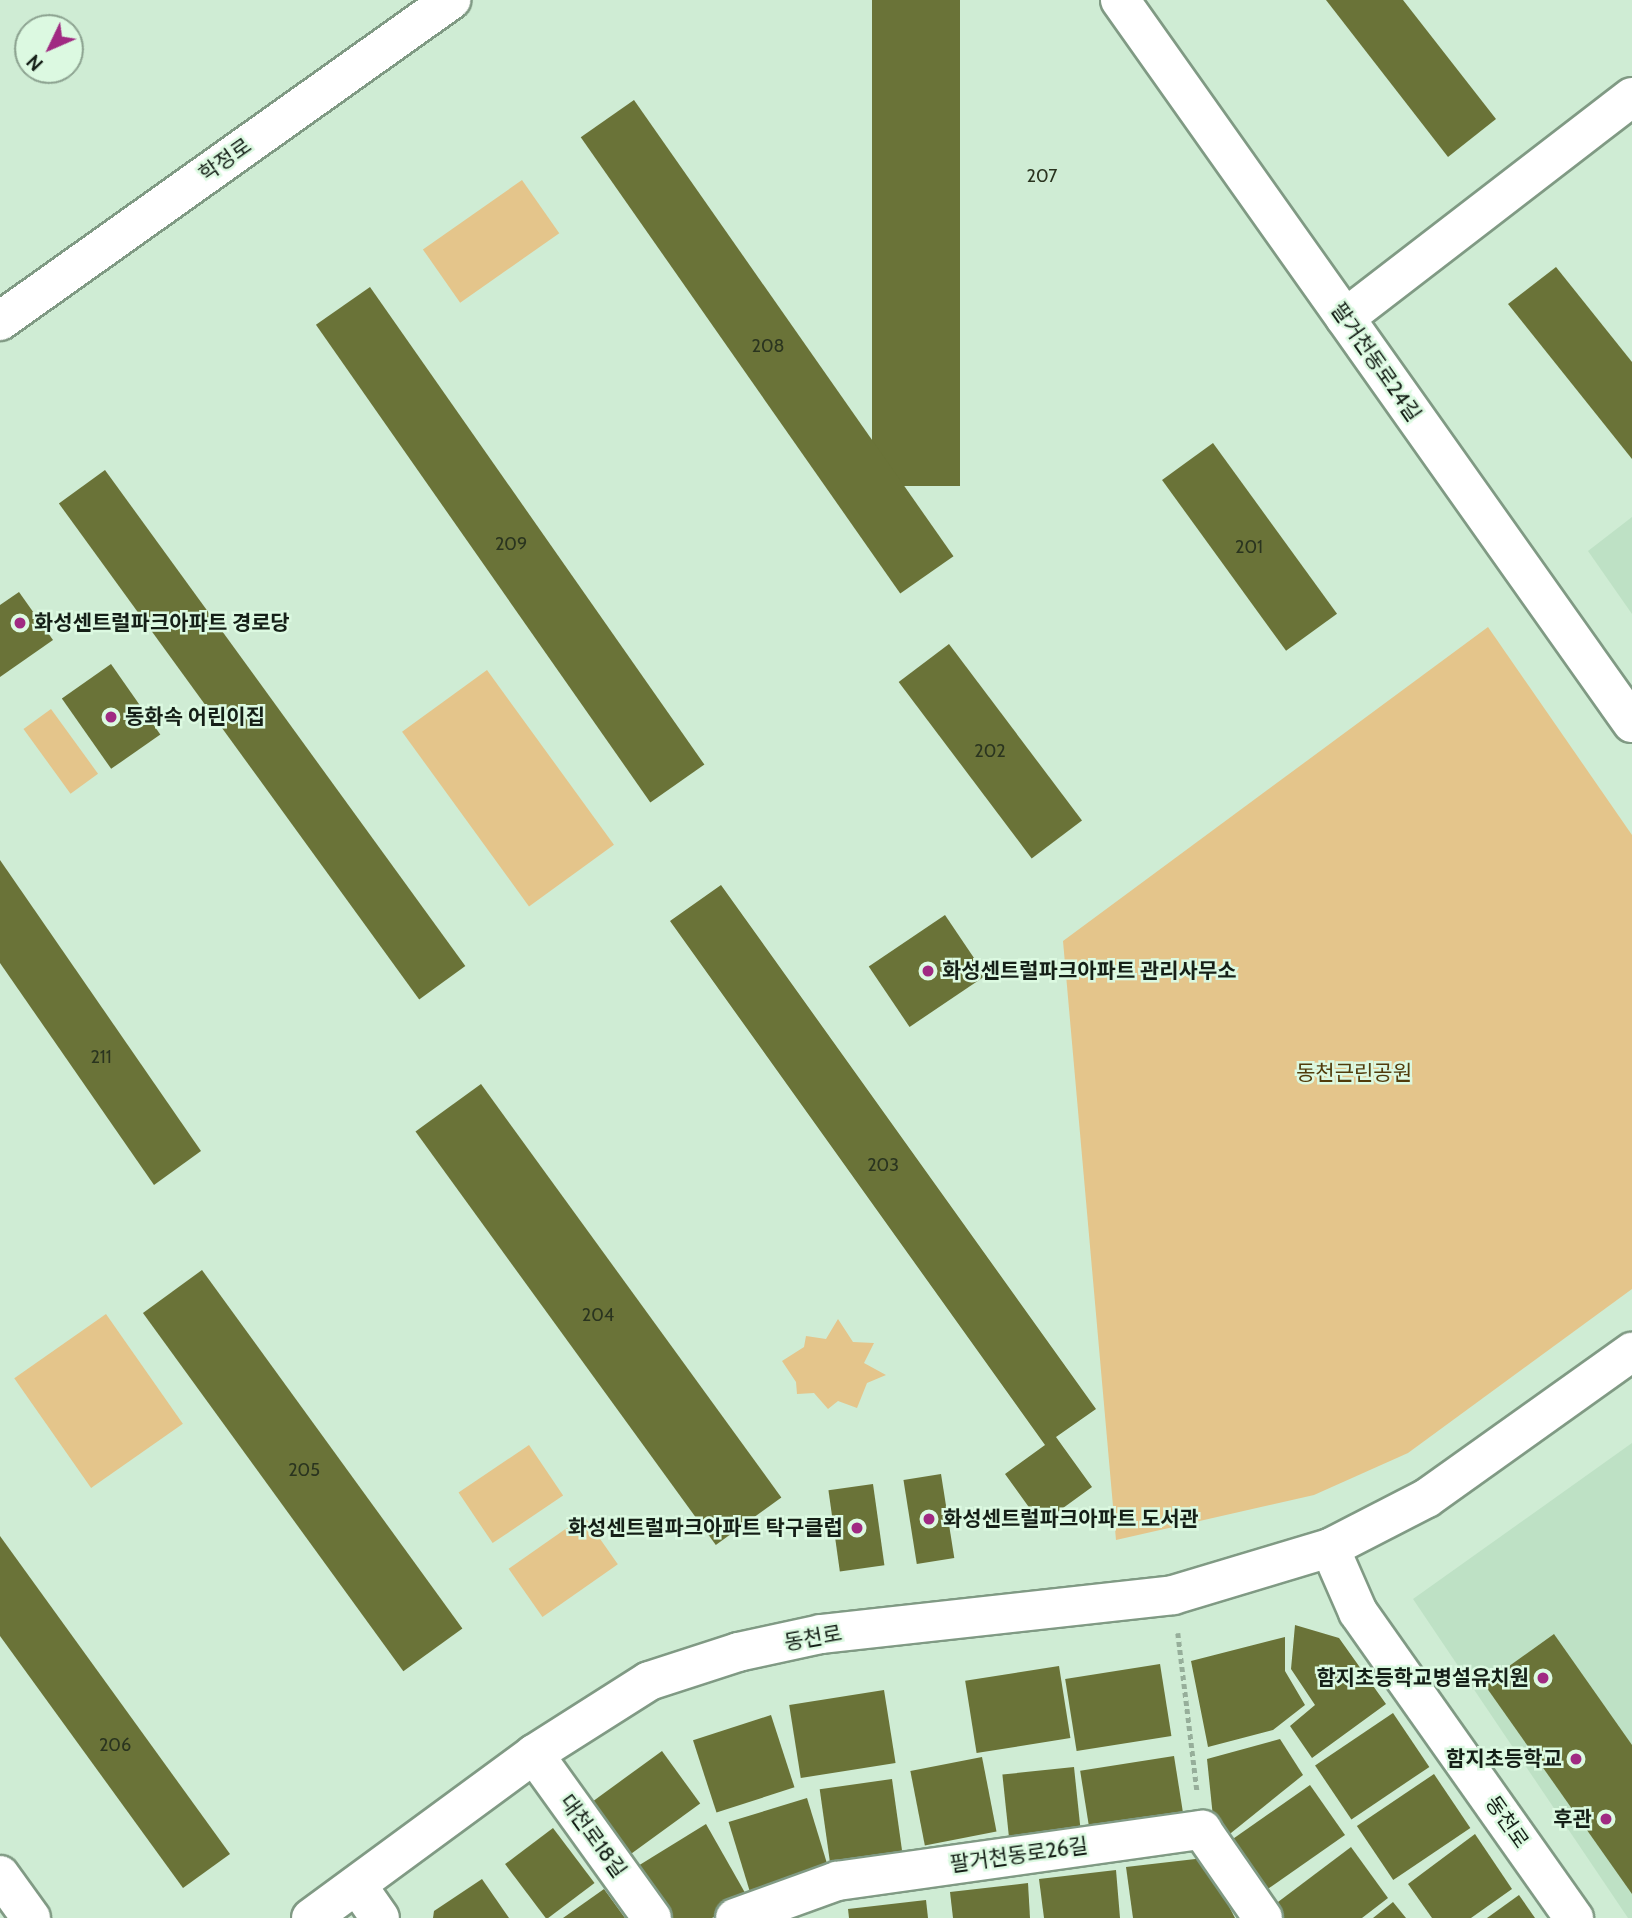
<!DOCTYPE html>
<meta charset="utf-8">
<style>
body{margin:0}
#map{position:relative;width:1632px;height:1918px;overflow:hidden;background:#cfecd4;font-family:Cabin,"Noto Sans KR",sans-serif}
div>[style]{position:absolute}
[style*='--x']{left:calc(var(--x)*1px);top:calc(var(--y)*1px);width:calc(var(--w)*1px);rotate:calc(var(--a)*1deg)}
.built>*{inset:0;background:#bee1c5}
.green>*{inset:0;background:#e4c58b;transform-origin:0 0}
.building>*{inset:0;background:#6a7338;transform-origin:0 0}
.path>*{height:4.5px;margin-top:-2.25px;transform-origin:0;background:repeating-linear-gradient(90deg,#96ae9a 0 5px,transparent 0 8.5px)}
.roads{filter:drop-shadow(2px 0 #809a84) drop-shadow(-2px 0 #809a84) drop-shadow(0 2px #809a84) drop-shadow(0 -2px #809a84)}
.minor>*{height:38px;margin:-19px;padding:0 19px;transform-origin:19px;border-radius:19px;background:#fff}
.major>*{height:38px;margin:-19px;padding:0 19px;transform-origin:19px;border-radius:19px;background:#fff}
.dots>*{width:19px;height:19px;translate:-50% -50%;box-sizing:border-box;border:4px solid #dcf9e1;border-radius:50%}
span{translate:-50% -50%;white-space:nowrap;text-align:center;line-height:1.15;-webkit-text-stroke:5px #dcf9e1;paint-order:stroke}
.number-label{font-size:18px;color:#2a341f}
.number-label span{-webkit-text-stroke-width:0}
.street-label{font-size:21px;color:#151f17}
.poi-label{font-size:21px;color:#151f17;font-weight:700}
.left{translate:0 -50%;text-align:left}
.right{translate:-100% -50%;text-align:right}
.park-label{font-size:21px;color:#503b0b}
.north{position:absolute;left:14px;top:14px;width:70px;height:70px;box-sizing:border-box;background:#dcf9e1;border:2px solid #8ca290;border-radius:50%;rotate:226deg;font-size:19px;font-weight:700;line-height:28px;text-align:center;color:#151f17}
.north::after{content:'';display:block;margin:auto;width:24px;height:32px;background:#a02a82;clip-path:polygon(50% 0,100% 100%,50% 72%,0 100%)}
</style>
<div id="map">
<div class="built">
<i style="clip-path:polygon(1632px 517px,1632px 614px,1588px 551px)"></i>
<i style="clip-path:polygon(1632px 1443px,1632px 1918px,1628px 1918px,1413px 1599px)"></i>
</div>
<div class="green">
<i style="left:522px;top:180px;width:65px;height:121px;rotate:55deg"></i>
<i style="clip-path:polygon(1488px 627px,1632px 835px,1632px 1289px,1408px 1453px,1314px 1495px,1116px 1540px,1063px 941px)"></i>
<i style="left:487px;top:670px;width:216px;height:105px;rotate:54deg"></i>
<i style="left:51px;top:709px;width:80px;height:34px;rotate:54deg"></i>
<i style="left:106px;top:1314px;width:134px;height:112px;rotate:55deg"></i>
<i style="clip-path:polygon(838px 1319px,853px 1342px,874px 1343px,864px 1363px,886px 1375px,867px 1383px,857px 1408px,838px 1401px,828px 1409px,814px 1393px,797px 1394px,796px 1382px,782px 1361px,804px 1347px,806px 1336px,826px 1339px)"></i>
<i style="left:529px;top:1445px;width:61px;height:85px;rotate:56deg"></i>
<i style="left:584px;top:1516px;width:59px;height:92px;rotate:55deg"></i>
</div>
<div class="building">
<i style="left:872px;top:0;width:88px;height:486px"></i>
<i style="clip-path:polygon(1326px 0,1403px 0,1496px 119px,1448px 157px)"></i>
<i style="left:634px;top:100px;width:557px;height:65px;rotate:55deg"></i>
<i style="clip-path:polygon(1556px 267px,1632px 362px,1632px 459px,1508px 304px)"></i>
<i style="left:370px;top:287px;width:583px;height:66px;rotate:55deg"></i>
<i style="left:1213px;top:443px;width:211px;height:63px;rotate:54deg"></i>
<i style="left:105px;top:470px;width:613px;height:57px;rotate:54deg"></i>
<i style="clip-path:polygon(19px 592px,53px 640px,0 677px,0 605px)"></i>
<i style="left:949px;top:644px;width:221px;height:63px;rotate:53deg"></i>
<i style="left:111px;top:664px;width:86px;height:60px;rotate:55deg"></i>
<i style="clip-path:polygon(0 860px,201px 1151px,154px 1185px,0 963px)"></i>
<i style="clip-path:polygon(721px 885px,1096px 1409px,1056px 1437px,1092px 1487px,1041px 1524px,1005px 1474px,1045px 1445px,670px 921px)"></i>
<i style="left:945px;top:915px;width:73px;height:92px;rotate:56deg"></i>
<i style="left:481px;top:1084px;width:511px;height:81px;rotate:54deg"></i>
<i style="left:202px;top:1270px;width:443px;height:73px;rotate:54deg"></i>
<i style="left:941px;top:1474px;width:85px;height:38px;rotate:81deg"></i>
<i style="left:873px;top:1484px;width:82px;height:45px;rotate:82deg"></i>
<i style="clip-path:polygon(0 1536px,230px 1854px,183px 1888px,0 1636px)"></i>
<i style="clip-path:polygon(1295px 1625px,1339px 1638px,1386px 1704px,1312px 1758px,1290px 1726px,1315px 1705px,1291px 1669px)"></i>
<i style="clip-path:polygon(1554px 1634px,1632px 1745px,1632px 1894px,1484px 1684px)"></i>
<i style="clip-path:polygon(1285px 1637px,1285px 1671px,1305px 1705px,1273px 1730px,1208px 1747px,1191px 1661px)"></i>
<i style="left:1160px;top:1664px;width:73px;height:96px;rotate:81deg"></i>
<i style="left:1059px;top:1666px;width:73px;height:95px;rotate:81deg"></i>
<i style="left:884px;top:1690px;width:74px;height:96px;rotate:81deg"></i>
<i style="left:1393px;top:1713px;width:65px;height:94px;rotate:56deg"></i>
<i style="left:771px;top:1715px;width:76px;height:82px;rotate:72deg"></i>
<i style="clip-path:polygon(1280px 1739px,1303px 1775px,1226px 1837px,1213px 1817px,1207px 1759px)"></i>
<i style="left:662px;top:1751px;width:65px;height:90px;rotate:54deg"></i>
<i style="left:1174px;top:1756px;width:73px;height:95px;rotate:81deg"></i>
<i style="left:982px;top:1757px;width:76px;height:73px;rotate:79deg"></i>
<i style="left:1074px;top:1767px;width:72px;height:72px;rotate:84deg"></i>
<i style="left:1434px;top:1774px;width:65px;height:93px;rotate:56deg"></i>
<i style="left:892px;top:1779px;width:78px;height:73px;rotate:82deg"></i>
<i style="left:1310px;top:1785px;width:61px;height:106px;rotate:55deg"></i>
<i style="left:807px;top:1798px;width:75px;height:82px;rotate:73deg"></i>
<i style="clip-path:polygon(706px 1824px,748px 1898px,712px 1918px,663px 1918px,633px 1869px)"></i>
<i style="left:553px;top:1828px;width:69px;height:60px;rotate:53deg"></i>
<i style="clip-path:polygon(1475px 1834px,1512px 1889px,1471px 1918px,1432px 1918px,1408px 1884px)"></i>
<i style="clip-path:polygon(1351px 1847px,1388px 1898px,1362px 1918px,1282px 1918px,1274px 1905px)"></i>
<i style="clip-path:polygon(1204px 1858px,1235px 1918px,1133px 1918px,1126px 1867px)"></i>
<i style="clip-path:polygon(1116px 1870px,1120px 1918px,1044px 1918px,1039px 1879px)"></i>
<i style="clip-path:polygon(482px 1879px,509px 1918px,433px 1918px,434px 1911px)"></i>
<i style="clip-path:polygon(1028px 1883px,1030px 1918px,953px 1918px,950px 1892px)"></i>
<i style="clip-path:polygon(604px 1889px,625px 1918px,563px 1918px)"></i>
<i style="clip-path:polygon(1519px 1895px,1535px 1918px,1487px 1918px)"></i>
<i style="clip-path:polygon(926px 1900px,928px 1918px,849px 1918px,848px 1909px)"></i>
<i style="clip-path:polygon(1393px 1902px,1406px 1918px,1373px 1918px)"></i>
</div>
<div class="path">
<i style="--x:1178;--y:1633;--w:159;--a:83.1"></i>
</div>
<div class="roads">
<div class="minor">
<i style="--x:1120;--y:0;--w:886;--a:54.7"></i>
<i style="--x:1345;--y:318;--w:362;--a:-37.6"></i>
<i style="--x:1330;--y:1548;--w:70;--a:66.4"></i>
<i style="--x:1358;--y:1612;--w:375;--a:54.8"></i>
<i style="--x:534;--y:1754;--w:202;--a:54.3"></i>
<i style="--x:357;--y:1885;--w:40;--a:55.1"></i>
<i style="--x:311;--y:1918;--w:277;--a:-36.3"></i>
<i style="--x:534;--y:1754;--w:136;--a:-32.4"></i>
<i style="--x:649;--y:1681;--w:94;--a:-18"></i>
<i style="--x:738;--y:1652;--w:85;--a:-12.2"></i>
<i style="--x:821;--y:1634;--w:354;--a:-6.3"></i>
<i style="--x:1173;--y:1595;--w:164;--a:-16.7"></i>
<i style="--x:1330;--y:1548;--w:109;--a:-27.3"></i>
<i style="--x:1427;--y:1498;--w:252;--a:-35.5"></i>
<i style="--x:735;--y:1918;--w:109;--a:-19.9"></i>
<i style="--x:837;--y:1881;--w:369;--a:-8"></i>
<i style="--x:1202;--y:1830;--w:107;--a:55.3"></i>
</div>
<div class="major">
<i style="--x:0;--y:321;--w:554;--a:-35.44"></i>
<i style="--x:0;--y:1875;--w:53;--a:54.2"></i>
</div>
</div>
<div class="dots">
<i style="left:20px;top:623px;background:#a02a82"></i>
<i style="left:111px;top:717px;background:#a02a82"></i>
<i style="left:928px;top:971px;background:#a02a82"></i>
<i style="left:929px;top:1519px;background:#a02a82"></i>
<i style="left:857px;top:1528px;background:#a02a82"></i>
<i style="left:1543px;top:1678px;background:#a02a82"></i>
<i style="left:1576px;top:1759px;background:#a02a82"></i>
<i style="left:1606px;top:1819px;background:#a02a82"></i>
</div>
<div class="number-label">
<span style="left:1042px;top:176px">207</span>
<span style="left:768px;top:346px">208</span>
<span style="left:511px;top:544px">209</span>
<span style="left:1249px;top:547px">201</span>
<span style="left:990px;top:751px">202</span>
<span style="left:101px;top:1057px">211</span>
<span style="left:883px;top:1165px">203</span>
<span style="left:598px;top:1315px">204</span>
<span style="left:304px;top:1470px">205</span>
<span style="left:115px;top:1745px">206</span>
</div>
<div class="street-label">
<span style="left:225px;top:160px;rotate:-35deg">학정로</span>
<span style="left:1376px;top:362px;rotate:55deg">팔거천동로24길</span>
<span style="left:813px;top:1638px;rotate:-10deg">동천로</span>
<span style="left:1507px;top:1822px;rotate:55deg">동천로</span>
<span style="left:593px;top:1836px;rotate:54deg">대천로18길</span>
<span style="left:1019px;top:1855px;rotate:-8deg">팔거천동로26길</span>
</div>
<div class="poi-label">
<span class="left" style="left:34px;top:623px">화성센트럴파크아파트 경로당</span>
<span class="left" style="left:125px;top:717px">동화속 어린이집</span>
<span class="left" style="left:942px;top:971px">화성센트럴파크아파트 관리사무소</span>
<span class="left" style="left:943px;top:1519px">화성센트럴파크아파트 도서관</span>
<span class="right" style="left:843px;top:1528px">화성센트럴파크아파트 탁구클럽</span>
<span class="right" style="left:1529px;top:1678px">함지초등학교병설유치원</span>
<span class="right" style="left:1562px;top:1759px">함지초등학교</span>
<span class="right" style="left:1592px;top:1819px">후관</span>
</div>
<div class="park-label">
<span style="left:1354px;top:1073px">동천근린공원</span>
</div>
<div class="north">N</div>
</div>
